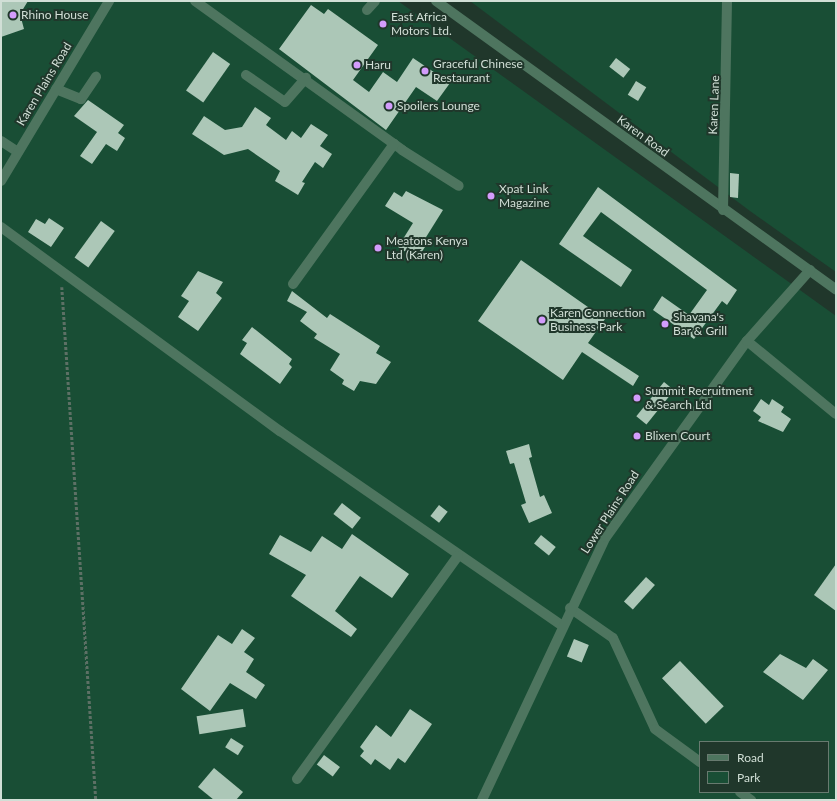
<!DOCTYPE html>
<style>
body{margin:0}
#map{position:relative;width:837px;height:801px;overflow:hidden;background:#20372b;font-family:Lato,sans-serif}
div>[style]{position:absolute}
[style*='--x']{left:calc(var(--x)*1px);top:calc(var(--y)*1px);width:calc(var(--w)*1px);rotate:calc(var(--a)*1deg)}
.green>*{inset:0;background:#194e35}
.building>*{inset:0;background:#acc7b7;transform-origin:0 0}
.path>*{height:2.5px;margin-top:-1.25px;transform-origin:0;background:repeating-linear-gradient(90deg,#5d7065 0 3px,transparent 0 5px)}
.minor>*{height:10px;margin:-5px;padding:0 5px;transform-origin:5px;border-radius:5px;background:#4e755f}
.dots>*{width:11px;height:11px;translate:-50% -50%;box-sizing:border-box;border:2px solid #20372b;border-radius:50%}
span{translate:-50% -50%;white-space:nowrap;text-align:center;line-height:1.15;-webkit-text-stroke:4px #20372b;paint-order:stroke}
.poi-label{font-size:12px;color:#d1dfd6}
.left{translate:0 -50%;text-align:left}
.street-label{font-size:12px;color:#d1dfd6}
.frame{position:absolute;inset:0;border:2px solid #d1dfd6;pointer-events:none}
.legend{position:absolute;left:699px;top:741px;width:130px;height:52px;box-sizing:border-box;background:#20372b;border:1px solid #677a6f;margin:0;padding:5px 7px;list-style:none;font-size:12px;color:#d1dfd6}
.legend li{display:flex;align-items:center;gap:8px;height:20px}
.legend b{width:20px;border:1px solid #677a6f}
</style>
<div id="map">
<div class="green">
<i style="clip-path:polygon(evenodd,1px 1px,398px 1px,836px 316px,836px 800px,1px 800px,1px 1px,700px 742px,828px 742px,828px 792px,700px 792px,700px 742px)"></i>
<i style="clip-path:polygon(470px 1px,836px 1px,836px 272px,750px 211px)"></i>
</div>
<div class="building">
<i style="clip-path:polygon(1px 1px,28px 1px,20px 14px,24px 29px,1px 37px)"></i>
<i style="clip-path:polygon(311px 5px,324px 14px,328px 9px,378px 45px,353px 80px,369px 92px,383px 72px,397px 82px,413px 58px,450px 83px,437px 101px,416px 87px,386px 130px,279px 49px)"></i>
<i style="left:213px;top:52px;width:21px;height:47px;rotate:35deg"></i>
<i style="left:616px;top:58px;width:18px;height:11px;rotate:38deg"></i>
<i style="left:636px;top:81px;width:12px;height:16px;rotate:31deg"></i>
<i style="clip-path:polygon(88px 100px,124px 125px,118px 133px,125px 138px,117px 151px,106px 144px,92px 164px,80px 156px,97px 132px,74px 116px)"></i>
<i style="clip-path:polygon(255px 107px,271px 118px,266px 125px,286px 140px,292px 131px,301px 138px,311px 124px,328px 135px,320px 146px,332px 154px,323px 168px,315px 162px,302px 182px,305px 183px,298px 195px,275px 181px,280px 171px,248px 149px,224px 155px,192px 134px,204px 116px,225px 130px,242px 127px)"></i>
<i style="clip-path:polygon(730px 173px,739px 174px,738px 198px,730px 197px)"></i>
<i style="clip-path:polygon(598px 187px,737px 290px,727px 305px,722px 301px,694px 339px,653px 310px,662px 296px,689px 315px,707px 290px,601px 212px,583px 236px,632px 270px,621px 287px,559px 244px)"></i>
<i style="clip-path:polygon(406px 191px,443px 210px,423px 242px,427px 244px,417px 259px,398px 247px,413px 223px,385px 206px,394px 192px,402px 197px)"></i>
<i style="clip-path:polygon(49px 218px,64px 228px,51px 247px,28px 232px,36px 219px,45px 224px)"></i>
<i style="left:101px;top:221px;width:17px;height:45px;rotate:36deg"></i>
<i style="clip-path:polygon(521px 260px,605px 319px,588px 343px,639px 376px,633px 386px,582px 352px,563px 380px,478px 321px)"></i>
<i style="clip-path:polygon(198px 271px,223px 282px,216px 293px,222px 298px,198px 331px,178px 317px,189px 301px,181px 296px)"></i>
<i style="clip-path:polygon(292px 291px,327px 318px,330px 314px,380px 346px,376px 353px,391px 362px,376px 384px,360px 381px,354px 391px,342px 384px,344px 380px,330px 370px,340px 354px,314px 338px,317px 334px,300px 321px,307px 312px,287px 301px)"></i>
<i style="clip-path:polygon(252px 327px,292px 359px,289px 364px,292px 367px,280px 384px,240px 354px,247px 343px,242px 340px)"></i>
<i style="left:664px;top:382px;width:13px;height:44px;rotate:39deg"></i>
<i style="clip-path:polygon(761px 399px,769px 405px,772px 399px,784px 407px,781px 412px,791px 419px,783px 432px,758px 421px,761px 417px,753px 411px)"></i>
<i style="clip-path:polygon(529px 444px,532px 457px,529px 458px,540px 497px,544px 495px,552px 513px,529px 523px,521px 505px,526px 503px,514px 463px,510px 464px,506px 451px)"></i>
<i style="left:342px;top:503px;width:24px;height:14px;rotate:38deg"></i>
<i style="left:439px;top:505px;width:11px;height:14px;rotate:38deg"></i>
<i style="clip-path:polygon(352px 534px,409px 574px,392px 598px,360px 576px,335px 611px,357px 629px,351px 637px,291px 596px,306px 575px,269px 554px,280px 535px,311px 552px,322px 536px,342px 549px)"></i>
<i style="left:541px;top:535px;width:19px;height:11px;rotate:39deg"></i>
<i style="clip-path:polygon(836px 564px,836px 611px,814px 595px)"></i>
<i style="left:646px;top:577px;width:12px;height:33px;rotate:42deg"></i>
<i style="clip-path:polygon(242px 629px,255px 638px,244px 652px,254px 659px,246px 672px,265px 685px,256px 699px,230px 683px,210px 711px,181px 689px,218px 635px,232px 644px)"></i>
<i style="left:574px;top:639px;width:16px;height:19px;rotate:22deg"></i>
<i style="clip-path:polygon(780px 654px,806px 668px,813px 659px,828px 670px,803px 700px,763px 672px)"></i>
<i style="left:680px;top:661px;width:63px;height:25px;rotate:46deg"></i>
<i style="left:243px;top:709px;width:18px;height:47px;rotate:81deg"></i>
<i style="clip-path:polygon(410px 709px,432px 724px,405px 763px,398px 758px,390px 770px,375px 759px,371px 765px,360px 756px,364px 751px,360px 747px,376px 725px,391px 737px)"></i>
<i style="left:231px;top:738px;width:15px;height:11px;rotate:32deg"></i>
<i style="left:324px;top:755px;width:20px;height:12px;rotate:37deg"></i>
<i style="clip-path:polygon(214px 768px,243px 792px,236px 800px,214px 800px,198px 787px)"></i>
</div>
<div class="path">
<i style="--x:62;--y:287;--w:514;--a:86.21"></i>
</div>
<div class="minor">
<i style="--x:195;--y:1;--w:255;--a:35.7"></i>
<i style="--x:402;--y:150;--w:67;--a:32.3"></i>
<i style="--x:436;--y:1;--w:493;--a:35.8"></i>
<i style="--x:367;--y:10;--w:12;--a:-48"></i>
<i style="--x:246;--y:75;--w:47;--a:34.7"></i>
<i style="--x:285;--y:102;--w:32;--a:-49"></i>
<i style="--x:56;--y:89;--w:27;--a:22"></i>
<i style="--x:81;--y:99;--w:27;--a:-56"></i>
<i style="--x:1;--y:141;--w:20;--a:33"></i>
<i style="--x:1;--y:181;--w:210;--a:-59"></i>
<i style="--x:723;--y:210;--w:209;--a:-88.9"></i>
<i style="--x:1;--y:227;--w:346;--a:36.2"></i>
<i style="--x:280;--y:431;--w:344;--a:34.6"></i>
<i style="--x:293;--y:284;--w:173;--a:-54.2"></i>
<i style="--x:747;--y:341;--w:115;--a:39.4"></i>
<i style="--x:570;--y:608;--w:52;--a:34.9"></i>
<i style="--x:613;--y:638;--w:100;--a:65.2"></i>
<i style="--x:655;--y:729;--w:56;--a:36.3"></i>
<i style="--x:297;--y:779;--w:275;--a:-54.2"></i>
<i style="--x:740;--y:792;--w:14;--a:36"></i>
<i style="--x:482;--y:800;--w:291;--a:-64.8"></i>
<i style="--x:606;--y:537;--w:241;--a:-54.3"></i>
<i style="--x:747;--y:341;--w:95;--a:-48.4"></i>
</div>
<div class="dots">
<i style="left:13px;top:15px;background:#d39cfc"></i>
<i style="left:383px;top:24px;background:#d39cfc"></i>
<i style="left:357px;top:65px;background:#d39cfc"></i>
<i style="left:425px;top:71px;background:#d39cfc"></i>
<i style="left:389px;top:106px;background:#d39cfc"></i>
<i style="left:491px;top:196px;background:#d39cfc"></i>
<i style="left:378px;top:248px;background:#d39cfc"></i>
<i style="left:542px;top:320px;background:#d39cfc"></i>
<i style="left:665px;top:324px;background:#d39cfc"></i>
<i style="left:637px;top:398px;background:#d39cfc"></i>
<i style="left:637px;top:436px;background:#d39cfc"></i>
</div>
<div class="poi-label">
<span class="left" style="left:21px;top:15px">Rhino House</span>
<span class="left" style="left:391px;top:24px">East Africa<br>Motors Ltd.</span>
<span class="left" style="left:433px;top:71px">Graceful Chinese<br>Restaurant</span>
<span class="left" style="left:365px;top:65px">Haru</span>
<span class="left" style="left:397px;top:106px">Spoilers Lounge</span>
<span class="left" style="left:499px;top:196px">Xpat Link<br>Magazine</span>
<span class="left" style="left:386px;top:248px">Meatons Kenya<br>Ltd (Karen)</span>
<span class="left" style="left:550px;top:320px">Karen Connection<br>Business Park</span>
<span class="left" style="left:673px;top:324px">Shavana's<br>Bar &amp; Grill</span>
<span class="left" style="left:645px;top:398px">Summit Recruitment<br>&amp; Search Ltd</span>
<span class="left" style="left:645px;top:436px">Blixen Court</span>
</div>
<div class="street-label">
<span style="left:44px;top:84px;rotate:-59deg">Karen Plains Road</span>
<span style="left:714px;top:105px;rotate:-88deg">Karen Lane</span>
<span style="left:643px;top:136px;rotate:36deg">Karen Road</span>
<span style="left:610px;top:512px;rotate:-57deg">Lower Plains Road</span>
</div>
<div class="frame"></div>
<ul class="legend">
<li><b style="height:5px;background:#4e755f"></b>Road</li>
<li><b style="height:11px;background:#194e35"></b>Park</li>
</ul>
</div>
